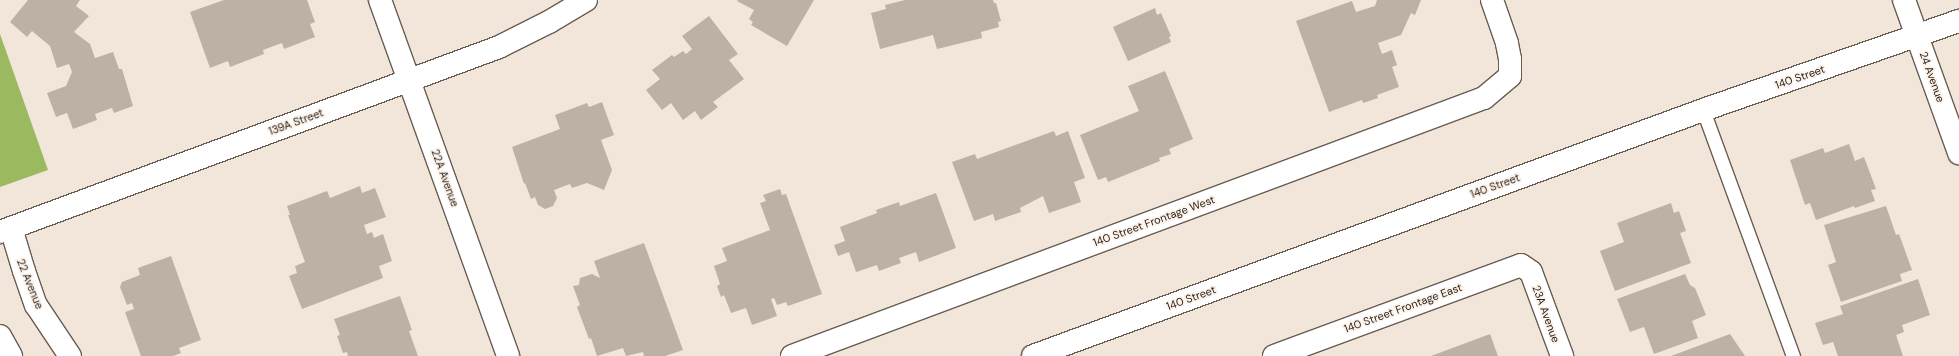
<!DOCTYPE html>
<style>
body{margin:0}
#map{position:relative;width:1959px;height:356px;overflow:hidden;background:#f2e6da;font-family:"DM Sans",sans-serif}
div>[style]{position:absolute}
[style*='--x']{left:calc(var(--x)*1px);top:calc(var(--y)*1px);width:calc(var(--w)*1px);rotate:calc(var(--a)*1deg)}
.forest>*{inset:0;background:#9bba60}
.building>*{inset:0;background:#bdb1a6}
.roads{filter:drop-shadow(1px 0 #685d53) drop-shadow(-1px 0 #685d53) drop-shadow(0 1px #685d53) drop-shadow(0 -1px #685d53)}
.lane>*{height:13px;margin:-6.5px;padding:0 6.5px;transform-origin:6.5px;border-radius:6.5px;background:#fff}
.street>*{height:22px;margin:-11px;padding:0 11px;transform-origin:11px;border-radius:11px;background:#fff}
.secondary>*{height:22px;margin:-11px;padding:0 11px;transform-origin:11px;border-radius:11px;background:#fff}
span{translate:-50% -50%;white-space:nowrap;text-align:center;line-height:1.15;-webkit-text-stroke:3.5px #fef3ea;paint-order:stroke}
.street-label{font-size:11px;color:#27231e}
</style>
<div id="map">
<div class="forest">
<i style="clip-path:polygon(0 34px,48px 170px,0 187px)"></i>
</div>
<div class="building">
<i style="clip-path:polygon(28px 0,80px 0,76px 6px,89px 16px,74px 32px,90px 44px,95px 58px,113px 52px,119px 69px,122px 69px,133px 106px,114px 113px,112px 108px,95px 114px,97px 120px,73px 129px,67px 113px,56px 117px,47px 93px,66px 86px,72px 72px,69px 64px,57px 68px,50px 46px,32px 31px,27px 37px,10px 22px)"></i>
<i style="clip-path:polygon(224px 0,307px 0,315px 22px,310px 24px,315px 37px,284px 49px,282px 43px,263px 50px,264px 54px,230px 67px,228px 61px,210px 68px,190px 12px)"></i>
<i style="clip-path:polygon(738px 0,814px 0,787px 46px,751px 25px,753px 22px,749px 19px,754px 10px,737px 1px)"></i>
<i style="clip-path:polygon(905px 0,993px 0,994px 3px,996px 3px,1001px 21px,998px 22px,999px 27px,981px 32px,982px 38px,937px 49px,933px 35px,880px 49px,871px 13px,886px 9px,885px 5px)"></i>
<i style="clip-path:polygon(1377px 0,1421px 0,1415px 15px,1411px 13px,1401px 35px,1378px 43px,1382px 54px,1392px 50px,1397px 65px,1392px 67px,1399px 87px,1377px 95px,1378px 98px,1363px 103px,1362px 100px,1329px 112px,1296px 21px,1352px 1px,1356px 12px,1375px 6px)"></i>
<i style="clip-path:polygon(1155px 8px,1157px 15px,1161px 13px,1171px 36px,1169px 37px,1171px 42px,1128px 61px,1113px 27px)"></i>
<i style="clip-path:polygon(709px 16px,738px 54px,729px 60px,744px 79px,713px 102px,718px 107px,701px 120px,695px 111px,683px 120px,671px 103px,662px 110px,646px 90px,660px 79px,652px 70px,672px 55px,674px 57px,683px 51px,686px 54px,692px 49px,682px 36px)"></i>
<i style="clip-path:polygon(1165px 71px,1193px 139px,1169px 149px,1171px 154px,1159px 158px,1160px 161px,1108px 182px,1106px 177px,1098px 180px,1080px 135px,1139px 111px,1128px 86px)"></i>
<i style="clip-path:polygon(602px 102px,614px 135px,601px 140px,612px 170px,604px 190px,587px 183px,572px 188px,570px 184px,554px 190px,557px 198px,553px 206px,545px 209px,538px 205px,535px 197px,531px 199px,525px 183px,524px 184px,512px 147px,560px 129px,555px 115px,587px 103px,589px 107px)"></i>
<i style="clip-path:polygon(1054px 131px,1056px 136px,1068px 131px,1085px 178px,1074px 182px,1081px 202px,1049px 213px,1043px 196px,1020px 208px,1021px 212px,995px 221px,993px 214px,974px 221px,952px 162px,975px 154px,977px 159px)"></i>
<i style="clip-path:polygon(1849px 144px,1855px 161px,1864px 157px,1876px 189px,1871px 190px,1875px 201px,1855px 208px,1854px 206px,1816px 220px,1810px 203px,1805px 205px,1790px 160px,1823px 148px,1825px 153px)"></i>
<i style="clip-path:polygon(360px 186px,362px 193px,375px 188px,386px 217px,364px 225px,367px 234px,372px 232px,374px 238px,383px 234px,392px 261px,379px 266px,383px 278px,302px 309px,289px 276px,297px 273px,295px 266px,305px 262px,288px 215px,290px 215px,287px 206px,327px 191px,330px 198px)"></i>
<i style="clip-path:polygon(780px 189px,782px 195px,786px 194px,822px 294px,788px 306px,786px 302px,777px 305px,774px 298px,771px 299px,777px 316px,752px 325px,746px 308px,731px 313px,724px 295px,721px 297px,717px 286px,720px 284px,714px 266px,727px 261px,722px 248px,770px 230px,760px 203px,766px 201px,763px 195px)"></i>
<i style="clip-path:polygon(936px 193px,956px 248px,919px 262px,916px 252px,899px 258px,901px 263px,879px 271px,877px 265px,856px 272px,849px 252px,838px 256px,834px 245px,845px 241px,840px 227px,877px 213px,876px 210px,899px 202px,900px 206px)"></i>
<i style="clip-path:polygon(1671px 203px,1674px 213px,1679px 211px,1686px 231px,1680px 233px,1691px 263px,1615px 291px,1600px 251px,1624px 242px,1617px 223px)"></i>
<i style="clip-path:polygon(1886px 206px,1896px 235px,1899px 234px,1912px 270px,1900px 274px,1902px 281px,1841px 302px,1828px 265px,1836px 262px,1824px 225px)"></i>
<i style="clip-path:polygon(644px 243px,683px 350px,665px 356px,644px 356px,643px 352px,626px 356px,623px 348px,597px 356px,591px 338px,589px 339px,577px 307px,580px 305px,573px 286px,579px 285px,580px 278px,592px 274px,600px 278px,594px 261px)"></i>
<i style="clip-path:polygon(171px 256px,201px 340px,179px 348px,181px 353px,173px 356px,141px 356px,125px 312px,134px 309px,132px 303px,127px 305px,120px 287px,122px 282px,140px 275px,138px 268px)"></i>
<i style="clip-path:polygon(1685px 274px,1690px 285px,1695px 288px,1706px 315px,1692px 321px,1698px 338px,1654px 354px,1644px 327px,1630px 332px,1617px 299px)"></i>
<i style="clip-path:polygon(1918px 279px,1930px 315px,1902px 325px,1904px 332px,1896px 335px,1903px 356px,1838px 356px,1833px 342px,1823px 345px,1815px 323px,1843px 314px,1840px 306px)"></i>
<i style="clip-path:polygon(400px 296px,412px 330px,409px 331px,418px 356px,348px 356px,347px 352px,343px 353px,337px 336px,340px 335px,334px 319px)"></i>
<i style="clip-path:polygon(1490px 334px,1498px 356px,1431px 356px)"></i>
<i style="clip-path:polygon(1730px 334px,1745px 356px,1671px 356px)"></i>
</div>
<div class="roads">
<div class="lane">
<i style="--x:1703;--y:110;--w:262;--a:69.9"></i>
</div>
<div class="street">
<i style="--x:380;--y:0;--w:378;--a:70.2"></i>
<i style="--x:11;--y:228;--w:45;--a:73.2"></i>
<i style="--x:24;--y:271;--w:36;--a:71"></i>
<i style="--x:36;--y:305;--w:61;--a:56.3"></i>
<i style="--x:0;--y:232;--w:532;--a:-20.34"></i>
<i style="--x:499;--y:47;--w:56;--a:-26.6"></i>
<i style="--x:549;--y:22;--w:43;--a:-30.7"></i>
<i style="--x:0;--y:336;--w:23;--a:61"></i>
<i style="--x:792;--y:356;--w:739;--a:-20.45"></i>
<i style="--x:1484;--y:98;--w:34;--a:-40"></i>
<i style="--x:1510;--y:76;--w:17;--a:-90"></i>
<i style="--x:1510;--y:59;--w:16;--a:-101"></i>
<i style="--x:1507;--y:43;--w:46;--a:-109.2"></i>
<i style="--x:1274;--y:356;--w:263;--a:-20.2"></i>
<i style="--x:1521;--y:265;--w:12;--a:35"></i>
<i style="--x:1531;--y:272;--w:90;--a:69.7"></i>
</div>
<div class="secondary">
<i style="--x:1904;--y:0;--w:163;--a:70.2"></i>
<i style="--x:1033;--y:356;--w:714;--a:-20.16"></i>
<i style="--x:1703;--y:110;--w:271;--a:-19.2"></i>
</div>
</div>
<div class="street-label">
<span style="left:1800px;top:77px;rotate:-19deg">140 Street</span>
<span style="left:1932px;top:77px;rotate:70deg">24 Avenue</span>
<span style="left:296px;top:122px;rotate:-20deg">139A Street</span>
<span style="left:445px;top:178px;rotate:70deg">22A Avenue</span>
<span style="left:1495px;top:186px;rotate:-20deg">140 Street</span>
<span style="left:1154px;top:221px;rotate:-20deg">140 Street Frontage West</span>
<span style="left:30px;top:284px;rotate:68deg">22 Avenue</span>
<span style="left:1191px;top:298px;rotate:-20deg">140 Street</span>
<span style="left:1403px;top:308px;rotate:-20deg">140 Street Frontage East</span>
<span style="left:1546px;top:314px;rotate:70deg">23A Avenue</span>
</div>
</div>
